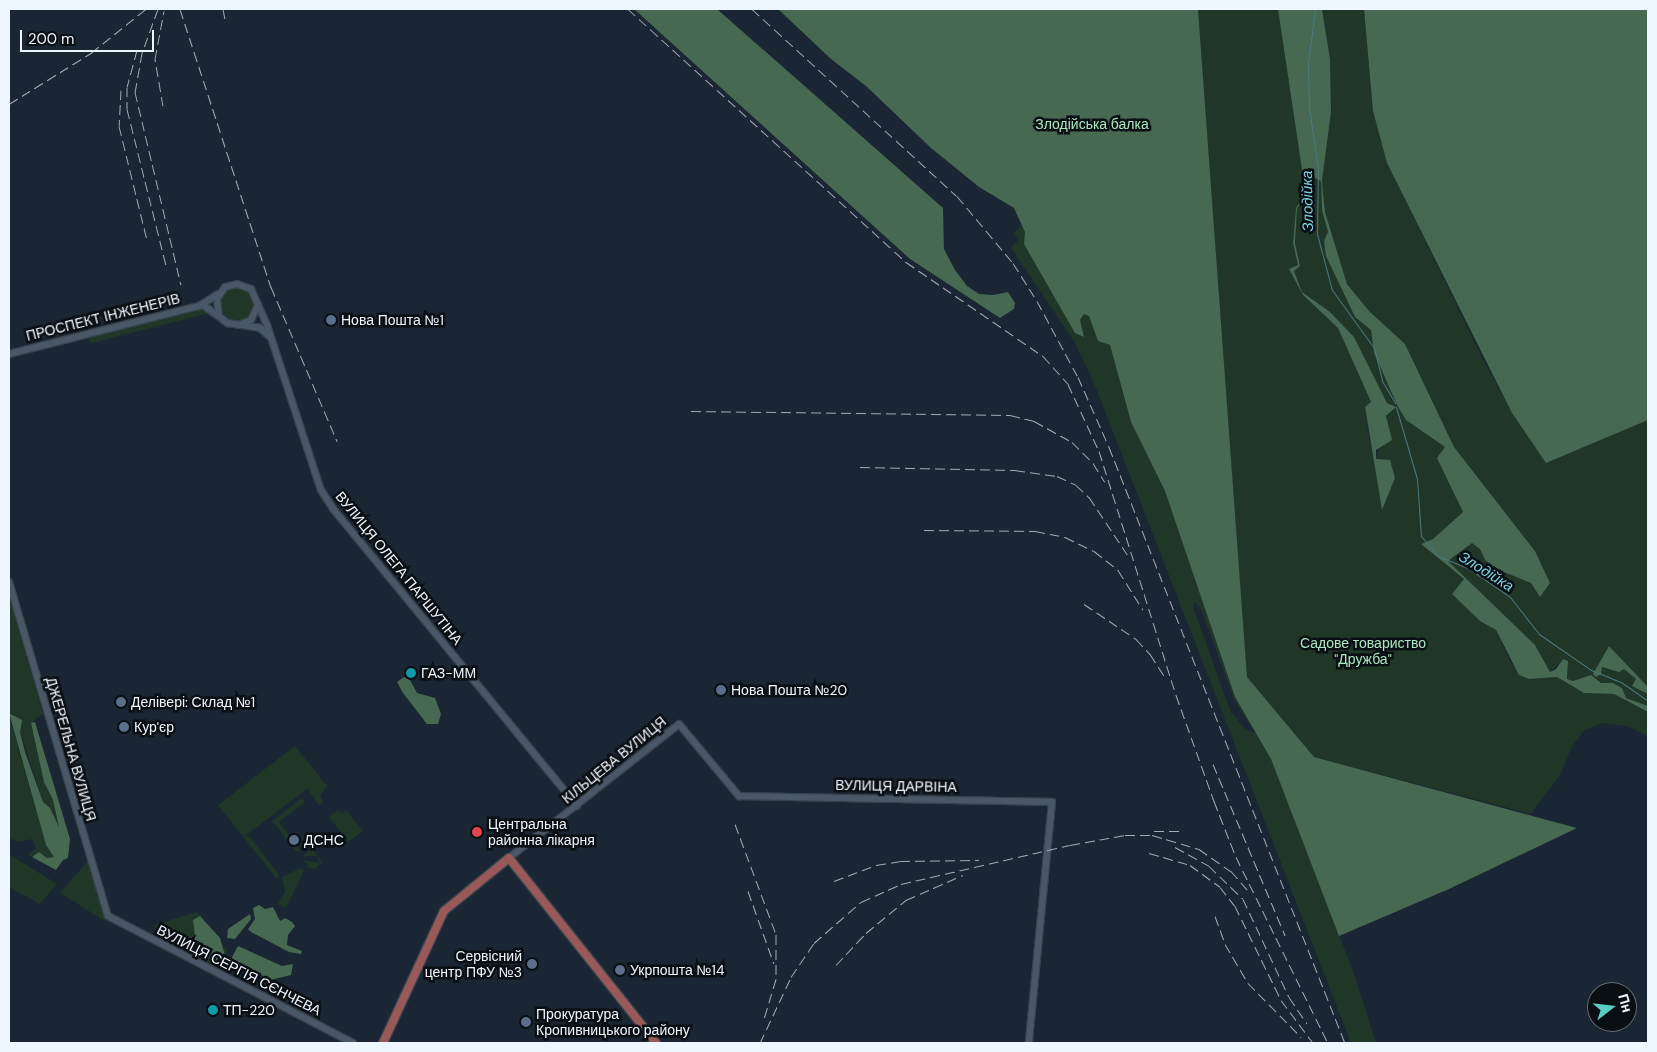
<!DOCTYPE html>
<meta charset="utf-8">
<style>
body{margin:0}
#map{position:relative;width:1657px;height:1052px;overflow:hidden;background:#1a2633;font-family:"DM Sans",sans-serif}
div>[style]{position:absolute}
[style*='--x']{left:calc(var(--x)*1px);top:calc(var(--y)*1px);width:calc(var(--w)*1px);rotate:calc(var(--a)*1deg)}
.green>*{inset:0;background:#203728}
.round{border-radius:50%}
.forest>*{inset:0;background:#476851}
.stream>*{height:1px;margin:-0.5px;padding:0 0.5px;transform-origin:0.5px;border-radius:0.5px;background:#4b7a82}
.roads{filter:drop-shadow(1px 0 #38424d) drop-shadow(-1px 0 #38424d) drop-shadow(0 1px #38424d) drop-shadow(0 -1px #38424d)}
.minor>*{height:6px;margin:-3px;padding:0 3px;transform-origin:3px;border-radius:3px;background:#4a5766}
.major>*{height:8px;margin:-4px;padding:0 4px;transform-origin:4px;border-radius:4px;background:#995958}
.rail>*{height:1px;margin-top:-0.5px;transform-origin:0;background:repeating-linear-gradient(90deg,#a3acb7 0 10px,transparent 0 15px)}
.dots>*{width:14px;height:14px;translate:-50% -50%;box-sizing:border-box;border:2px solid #0a0f14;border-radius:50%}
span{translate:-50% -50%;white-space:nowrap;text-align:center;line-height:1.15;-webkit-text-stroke:5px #0a0f14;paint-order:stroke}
.park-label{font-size:14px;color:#ace8bf}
.street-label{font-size:14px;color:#eef6ff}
.poi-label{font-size:14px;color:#eef6ff}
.left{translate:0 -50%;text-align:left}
.right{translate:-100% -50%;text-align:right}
.water-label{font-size:15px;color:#7fd2e0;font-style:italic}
.frame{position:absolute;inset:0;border:10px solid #eef6ff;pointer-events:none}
.north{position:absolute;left:1587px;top:982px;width:50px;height:50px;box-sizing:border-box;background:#0a0f14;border:1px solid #656b72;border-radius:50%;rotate:74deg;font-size:14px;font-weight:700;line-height:20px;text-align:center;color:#eef6ff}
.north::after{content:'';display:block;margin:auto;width:18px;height:22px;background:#58cec0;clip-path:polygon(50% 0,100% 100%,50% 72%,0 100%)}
.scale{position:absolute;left:20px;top:30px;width:134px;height:22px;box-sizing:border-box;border:2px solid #eef6ff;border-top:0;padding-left:6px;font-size:15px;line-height:18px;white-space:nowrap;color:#eef6ff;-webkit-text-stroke:4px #0a0f14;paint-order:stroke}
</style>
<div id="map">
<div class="green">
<i style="clip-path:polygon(1198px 9px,1278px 9px,1302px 170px,1302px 199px,1296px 209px,1293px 243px,1298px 265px,1289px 269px,1303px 295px,1338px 328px,1371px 402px,1365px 407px,1369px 439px,1376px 459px,1391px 404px,1387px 403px,1369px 373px,1354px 337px,1330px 312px,1302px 292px,1294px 271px,1300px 266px,1295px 243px,1297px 209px,1303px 199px,1304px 179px,1311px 176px,1321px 181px,1322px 210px,1342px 289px,1355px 317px,1371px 330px,1374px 353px,1398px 407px,1406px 420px,1445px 447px,1438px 459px,1463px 512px,1433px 539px,1421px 544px,1464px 579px,1452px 594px,1480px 621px,1496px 630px,1511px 663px,1529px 679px,1557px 677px,1584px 693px,1614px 694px,1648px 712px,1648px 736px,1627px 726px,1602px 723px,1585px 730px,1572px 746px,1561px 773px,1531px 814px,1314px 757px,1247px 677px)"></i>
<i style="clip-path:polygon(1322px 9px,1364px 9px,1373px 111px,1387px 163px,1483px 359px,1512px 413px,1546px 463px,1648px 420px,1648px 687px,1609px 646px,1593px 674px,1602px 667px,1619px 672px,1624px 668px,1636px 679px,1632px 686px,1648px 694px,1648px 706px,1626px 698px,1622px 688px,1613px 683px,1601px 683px,1591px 675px,1573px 681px,1567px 679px,1568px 668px,1563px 659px,1550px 672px,1535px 645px,1448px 561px,1472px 543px,1480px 549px,1485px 560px,1499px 570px,1531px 583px,1540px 597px,1550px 583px,1535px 551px,1454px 447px,1405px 344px,1369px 311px,1347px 284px,1325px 212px,1322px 181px,1331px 112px,1330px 59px)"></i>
<i style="clip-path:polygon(evenodd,1022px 225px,1083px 331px,1080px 320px,1084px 314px,1090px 316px,1098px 341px,1110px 345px,1131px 422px,1165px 491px,1235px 697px,1271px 758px,1354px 974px,1376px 1043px,1351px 1043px,1096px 388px,1075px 343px,1011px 248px,1018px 240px,1014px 232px,1022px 225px,1195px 602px,1201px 609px,1234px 699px,1255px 733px,1244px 728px,1230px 710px,1193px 607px,1195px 602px)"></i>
<i class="round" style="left:220px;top:287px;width:34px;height:34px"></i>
<i style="clip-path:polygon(203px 307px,210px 313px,92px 343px,89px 341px,90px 336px)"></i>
<i style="clip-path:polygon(9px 597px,43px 714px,31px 723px,44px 782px,53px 800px,60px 828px,50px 808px,43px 802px,15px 715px,9px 713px)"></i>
<i style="clip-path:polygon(9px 716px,46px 845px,54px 857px,47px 858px,39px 852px,32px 857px,28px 855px,36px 848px,32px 839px,19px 842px,9px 838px)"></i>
<i style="clip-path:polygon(295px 746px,327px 786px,320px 795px,323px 802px,319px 805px,307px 789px,245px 836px,250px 837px,279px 875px,277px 879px,218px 805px)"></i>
<i style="clip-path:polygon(302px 798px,305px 802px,279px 822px,300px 850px,307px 845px,310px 846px,322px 862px,315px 869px,307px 868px,309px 865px,301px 860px,320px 863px,317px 856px,303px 856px,310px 849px,308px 847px,297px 852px,272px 821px)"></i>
<i style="clip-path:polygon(338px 810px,342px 814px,346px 810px,363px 831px,348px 842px,329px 817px)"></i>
<i style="clip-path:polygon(9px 854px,57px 884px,40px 904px,9px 887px)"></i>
<i style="clip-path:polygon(88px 861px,105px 921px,60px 893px)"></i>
<i style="clip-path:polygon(301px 868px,304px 871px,286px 908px,278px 904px,285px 892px,282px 877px)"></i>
<i style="clip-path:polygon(197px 912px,227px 951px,218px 968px,163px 942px,154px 925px)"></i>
</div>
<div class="forest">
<i style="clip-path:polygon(634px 9px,717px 9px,943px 208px,944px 249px,955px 270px,967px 286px,979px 294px,993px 295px,1008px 292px,1015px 303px,1014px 309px,1000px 318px,910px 259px)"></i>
<i style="clip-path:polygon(778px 9px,1198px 9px,1247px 677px,1314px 757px,1577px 828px,1449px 889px,1339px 936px,1271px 759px,1235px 697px,1165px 491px,1131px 422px,1110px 345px,1098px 341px,1089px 316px,1084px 314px,1080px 320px,1084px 337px,1075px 333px,1024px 244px,1025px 232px,1014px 208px,979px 187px,931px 148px,866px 86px,831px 59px)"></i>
<i style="clip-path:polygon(1278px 9px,1322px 9px,1330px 59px,1331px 112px,1322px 181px,1325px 212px,1347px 284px,1369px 311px,1405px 344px,1454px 447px,1535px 551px,1550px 583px,1540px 597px,1531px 583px,1499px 570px,1485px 560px,1480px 549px,1472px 543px,1448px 561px,1535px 645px,1550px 672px,1556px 669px,1563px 659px,1568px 661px,1567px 679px,1573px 681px,1591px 675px,1601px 683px,1613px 683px,1622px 688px,1626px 698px,1648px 706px,1648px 712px,1614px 694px,1584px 693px,1557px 677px,1529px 679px,1519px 675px,1496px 630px,1480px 621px,1452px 594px,1464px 579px,1421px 544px,1433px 539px,1463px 512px,1437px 458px,1445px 447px,1406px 420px,1398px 407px,1374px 353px,1371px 330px,1355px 317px,1326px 256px,1324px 241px,1328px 232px,1322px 210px,1321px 181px,1311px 176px,1304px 179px,1303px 199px,1297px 209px,1295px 243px,1300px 266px,1294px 271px,1302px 292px,1330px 312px,1354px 337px,1387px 403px,1396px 407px,1386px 416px,1392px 440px,1376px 450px,1376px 459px,1390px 460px,1395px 478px,1382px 510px,1365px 407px,1371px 402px,1338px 328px,1303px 295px,1289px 269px,1298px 265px,1293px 243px,1296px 208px,1302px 199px,1302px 170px)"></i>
<i style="clip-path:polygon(1364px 9px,1648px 9px,1648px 420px,1546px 463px,1512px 413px,1387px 163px,1373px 111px)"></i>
<i style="clip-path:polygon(1609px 646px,1648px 687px,1648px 694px,1632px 686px,1636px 679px,1624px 669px,1619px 672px,1602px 667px,1601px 674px,1596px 677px,1593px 674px)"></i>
<i style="clip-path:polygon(404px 677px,410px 680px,417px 693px,435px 698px,441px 714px,438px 724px,427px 724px,403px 693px,397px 682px)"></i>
<i style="clip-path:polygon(9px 713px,22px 720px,20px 732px,25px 752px,43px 802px,50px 808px,59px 827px,53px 800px,44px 782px,31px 723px,35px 722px,70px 839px,68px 858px,63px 860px,56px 870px,32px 857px,39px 852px,47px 858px,54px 857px,46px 845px)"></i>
<i style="clip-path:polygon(259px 905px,265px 909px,273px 907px,280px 921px,285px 918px,292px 922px,295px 926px,288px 935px,287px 945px,302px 951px,301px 954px,289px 952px,251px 932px,248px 929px,255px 919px,253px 908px)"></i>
<i style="clip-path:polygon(250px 914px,251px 919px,235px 939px,227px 938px,228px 929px)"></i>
<i style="clip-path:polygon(200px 916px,220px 938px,225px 956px,218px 963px,174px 942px,195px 936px,193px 920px)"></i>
<i style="clip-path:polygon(238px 946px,282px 966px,293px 964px,291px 975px,270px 980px,248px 967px,234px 965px,231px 959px)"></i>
</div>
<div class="stream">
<i style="--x:1315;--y:9;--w:55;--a:97.3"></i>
<i style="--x:1308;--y:64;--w:43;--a:88.7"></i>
<i style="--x:1309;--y:107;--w:63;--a:81.7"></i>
<i style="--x:1318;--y:169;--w:65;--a:90.9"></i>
<i style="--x:1317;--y:234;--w:58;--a:75"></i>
<i style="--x:1332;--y:290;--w:72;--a:54.1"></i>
<i style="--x:1374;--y:348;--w:34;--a:76"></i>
<i style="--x:1382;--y:381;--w:26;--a:59"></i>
<i style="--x:1396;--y:407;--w:75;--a:73.7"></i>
<i style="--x:1417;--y:479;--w:57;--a:86"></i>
<i style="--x:1421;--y:536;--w:26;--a:50"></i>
<i style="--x:1438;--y:556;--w:32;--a:22"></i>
<i style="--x:1468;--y:568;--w:51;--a:34.6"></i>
<i style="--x:1510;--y:597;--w:47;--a:51.9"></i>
<i style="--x:1539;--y:634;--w:63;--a:34.7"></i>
<i style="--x:1591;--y:670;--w:32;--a:22"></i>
<i style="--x:1621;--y:682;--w:33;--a:35"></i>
</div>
<div class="roads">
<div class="minor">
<i style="--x:203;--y:305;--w:31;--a:36"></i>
<i style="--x:228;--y:323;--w:11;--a:10"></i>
<i style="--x:239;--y:325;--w:13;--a:-23"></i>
<i style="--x:251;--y:320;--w:17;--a:-65"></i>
<i style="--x:219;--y:316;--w:17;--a:-97"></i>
<i style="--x:217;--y:299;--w:14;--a:-56"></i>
<i style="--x:225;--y:287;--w:12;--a:-14"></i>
<i style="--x:237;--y:284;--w:15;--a:20"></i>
<i style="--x:251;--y:289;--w:39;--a:66"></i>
<i style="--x:267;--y:325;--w:174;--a:71.9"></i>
<i style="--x:321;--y:490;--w:24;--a:57"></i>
<i style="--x:334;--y:510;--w:383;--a:50.6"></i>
<i style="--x:242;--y:325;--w:18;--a:9"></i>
<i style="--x:260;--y:328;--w:12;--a:42"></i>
<i style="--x:9;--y:354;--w:196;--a:-14.2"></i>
<i style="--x:199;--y:306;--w:22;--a:-32"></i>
<i style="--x:9;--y:582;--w:348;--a:73.5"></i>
<i style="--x:108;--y:916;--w:276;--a:27.4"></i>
<i style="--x:509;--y:858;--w:216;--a:-38.2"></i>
<i style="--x:679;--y:724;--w:94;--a:50.2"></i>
<i style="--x:739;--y:796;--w:313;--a:1.1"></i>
<i style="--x:1052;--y:802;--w:242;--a:95.5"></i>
</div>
<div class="major">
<i style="--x:383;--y:1043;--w:145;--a:-65.2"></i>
<i style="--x:444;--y:911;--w:84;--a:-39.2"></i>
<i style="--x:509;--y:858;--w:236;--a:51.5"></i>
</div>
</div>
<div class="rail">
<i style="--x:158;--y:9;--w:47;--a:110"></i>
<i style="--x:142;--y:53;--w:40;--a:100"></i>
<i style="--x:135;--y:92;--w:198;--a:76.6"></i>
<i style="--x:180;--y:9;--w:293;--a:71.9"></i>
<i style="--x:271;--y:287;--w:168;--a:66.8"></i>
<i style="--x:223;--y:9;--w:10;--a:79"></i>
<i style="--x:628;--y:9;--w:376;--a:42.3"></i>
<i style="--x:906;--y:262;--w:166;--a:34.5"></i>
<i style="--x:1043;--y:356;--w:38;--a:48"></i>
<i style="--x:1068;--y:384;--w:74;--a:65.2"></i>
<i style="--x:1099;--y:451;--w:256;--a:72.5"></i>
<i style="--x:1176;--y:695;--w:113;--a:70.3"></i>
<i style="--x:1214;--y:801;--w:60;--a:68.6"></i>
<i style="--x:1236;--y:857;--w:208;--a:63.7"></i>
<i style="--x:752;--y:9;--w:277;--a:42.4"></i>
<i style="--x:957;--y:196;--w:87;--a:50.1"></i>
<i style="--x:1013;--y:263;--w:45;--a:57.7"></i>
<i style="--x:1037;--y:301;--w:86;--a:61.7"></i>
<i style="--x:1078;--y:377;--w:77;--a:66.1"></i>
<i style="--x:1109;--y:447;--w:641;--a:68.4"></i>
<i style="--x:137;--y:50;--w:38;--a:105"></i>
<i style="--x:127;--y:87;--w:22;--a:90"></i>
<i style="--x:127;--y:109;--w:161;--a:76"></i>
<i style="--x:121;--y:90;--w:36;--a:93"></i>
<i style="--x:119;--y:126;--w:117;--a:76.2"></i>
<i style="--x:9;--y:104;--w:97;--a:-31.9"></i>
<i style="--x:91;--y:53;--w:70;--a:-38.7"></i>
<i style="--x:163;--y:106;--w:48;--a:-99.7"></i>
<i style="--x:155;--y:59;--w:49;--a:-79.4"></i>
<i style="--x:691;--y:411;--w:319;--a:0.7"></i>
<i style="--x:1010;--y:415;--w:25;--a:14"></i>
<i style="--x:1034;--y:421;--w:43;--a:28.9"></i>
<i style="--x:1072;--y:442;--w:30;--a:45"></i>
<i style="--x:1093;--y:463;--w:22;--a:58"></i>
<i style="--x:860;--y:467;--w:155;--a:1.1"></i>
<i style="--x:1015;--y:470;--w:42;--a:8.1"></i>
<i style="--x:1057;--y:476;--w:21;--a:25"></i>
<i style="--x:1076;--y:485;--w:18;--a:43"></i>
<i style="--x:1089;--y:497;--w:69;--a:56.3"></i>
<i style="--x:924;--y:530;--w:111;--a:0.5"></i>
<i style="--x:1035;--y:531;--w:31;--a:11"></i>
<i style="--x:1065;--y:537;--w:32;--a:26"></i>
<i style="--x:1094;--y:551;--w:31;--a:38"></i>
<i style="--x:1118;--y:570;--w:47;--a:58"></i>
<i style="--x:1084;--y:604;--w:63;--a:33.9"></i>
<i style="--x:1136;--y:639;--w:21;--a:47"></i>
<i style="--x:1150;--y:654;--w:30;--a:57"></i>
<i style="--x:1213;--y:764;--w:186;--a:67.2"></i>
<i style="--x:735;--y:824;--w:117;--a:69.6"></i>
<i style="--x:776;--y:934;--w:45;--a:90"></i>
<i style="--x:776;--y:979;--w:42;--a:106.7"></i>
<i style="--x:1154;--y:831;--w:25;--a:0"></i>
<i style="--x:1175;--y:847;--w:39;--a:29"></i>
<i style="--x:1209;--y:866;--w:47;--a:44.1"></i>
<i style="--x:1243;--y:899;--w:108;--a:64.9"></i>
<i style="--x:1289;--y:997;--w:32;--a:56"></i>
<i style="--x:1149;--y:853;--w:43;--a:16.3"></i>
<i style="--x:1190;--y:865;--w:37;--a:36"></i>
<i style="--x:1220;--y:887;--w:24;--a:52"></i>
<i style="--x:1235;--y:906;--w:105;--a:63.9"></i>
<i style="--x:1281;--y:1000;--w:54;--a:53.3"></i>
<i style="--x:834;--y:881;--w:45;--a:-20.9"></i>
<i style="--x:876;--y:865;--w:24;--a:-9"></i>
<i style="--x:900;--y:861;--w:79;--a:-0.7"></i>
<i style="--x:748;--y:891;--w:77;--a:70.4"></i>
<i style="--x:1215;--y:916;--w:30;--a:70"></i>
<i style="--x:1225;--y:944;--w:45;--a:59.5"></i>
<i style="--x:1248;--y:983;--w:76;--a:45.5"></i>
<i style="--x:836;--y:965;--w:44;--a:-46.8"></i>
<i style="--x:866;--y:933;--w:52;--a:-39.5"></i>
<i style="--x:906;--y:900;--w:62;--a:-23.7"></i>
<i style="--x:760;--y:1043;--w:73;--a:-64.8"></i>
<i style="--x:791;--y:977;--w:41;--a:-55.9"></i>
<i style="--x:814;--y:943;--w:62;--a:-41.1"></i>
<i style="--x:861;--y:902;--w:44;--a:-24.2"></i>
<i style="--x:901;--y:884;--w:173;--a:-13"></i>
<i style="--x:1070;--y:845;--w:56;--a:-10.3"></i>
<i style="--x:1125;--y:835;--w:27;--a:0"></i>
<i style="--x:1152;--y:835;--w:49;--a:16.6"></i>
<i style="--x:1199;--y:849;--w:39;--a:35"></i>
<i style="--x:1231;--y:871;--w:28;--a:49"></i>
</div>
<div class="dots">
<i style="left:331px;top:320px;background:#5c6f8a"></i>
<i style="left:411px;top:673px;background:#0f9aa8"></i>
<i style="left:721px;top:690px;background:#5c6f8a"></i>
<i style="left:121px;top:702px;background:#5c6f8a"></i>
<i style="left:124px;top:727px;background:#5c6f8a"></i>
<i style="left:477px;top:832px;background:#e0444e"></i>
<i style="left:294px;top:840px;background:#5c6f8a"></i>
<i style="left:532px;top:964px;background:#5c6f8a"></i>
<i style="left:620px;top:970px;background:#5c6f8a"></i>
<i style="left:213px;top:1010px;background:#0f9aa8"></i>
<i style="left:526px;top:1022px;background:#5c6f8a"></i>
</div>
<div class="park-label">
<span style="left:1092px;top:124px">Злодійська балка</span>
<span style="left:1363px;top:651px">Садове товариство<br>"Дружба"</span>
</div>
<div class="street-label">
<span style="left:103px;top:317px;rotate:-14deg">ПРОСПЕКТ ІНЖЕНЕРІВ</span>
<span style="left:399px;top:568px;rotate:51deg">ВУЛИЦЯ ОЛЕГА ПАРШУТІНА</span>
<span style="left:71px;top:749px;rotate:74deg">ДЖЕРЕЛЬНА ВУЛИЦЯ</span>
<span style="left:614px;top:760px;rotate:-39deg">КІЛЬЦЕВА ВУЛИЦЯ</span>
<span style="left:896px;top:786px;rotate:1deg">ВУЛИЦЯ ДАРВІНА</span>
<span style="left:239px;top:970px;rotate:27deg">ВУЛИЦЯ СЕРГІЯ СЄНЧЕВА</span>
</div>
<div class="poi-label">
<span class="left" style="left:341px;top:320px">Нова Пошта №1</span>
<span class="left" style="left:421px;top:673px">ГАЗ-ММ</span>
<span class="left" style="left:731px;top:690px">Нова Пошта №20</span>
<span class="left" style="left:131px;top:702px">Делівері: Склад №1</span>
<span class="left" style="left:134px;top:727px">Кур'єр</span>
<span class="left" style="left:488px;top:832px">Центральна<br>районна лікарня</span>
<span class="left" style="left:304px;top:840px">ДСНС</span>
<span class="right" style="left:522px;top:964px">Сервісний<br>центр ПФУ №3</span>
<span class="left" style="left:630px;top:970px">Укрпошта №14</span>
<span class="left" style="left:223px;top:1010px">ТП-220</span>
<span class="left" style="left:536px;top:1022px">Прокуратура<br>Кропивницького району</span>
</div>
<div class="water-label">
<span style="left:1308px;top:201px;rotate:-91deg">Злодійка</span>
<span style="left:1486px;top:572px;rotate:32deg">Злодійка</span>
</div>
<div class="frame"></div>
<div class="north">Пн</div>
<div class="scale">200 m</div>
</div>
